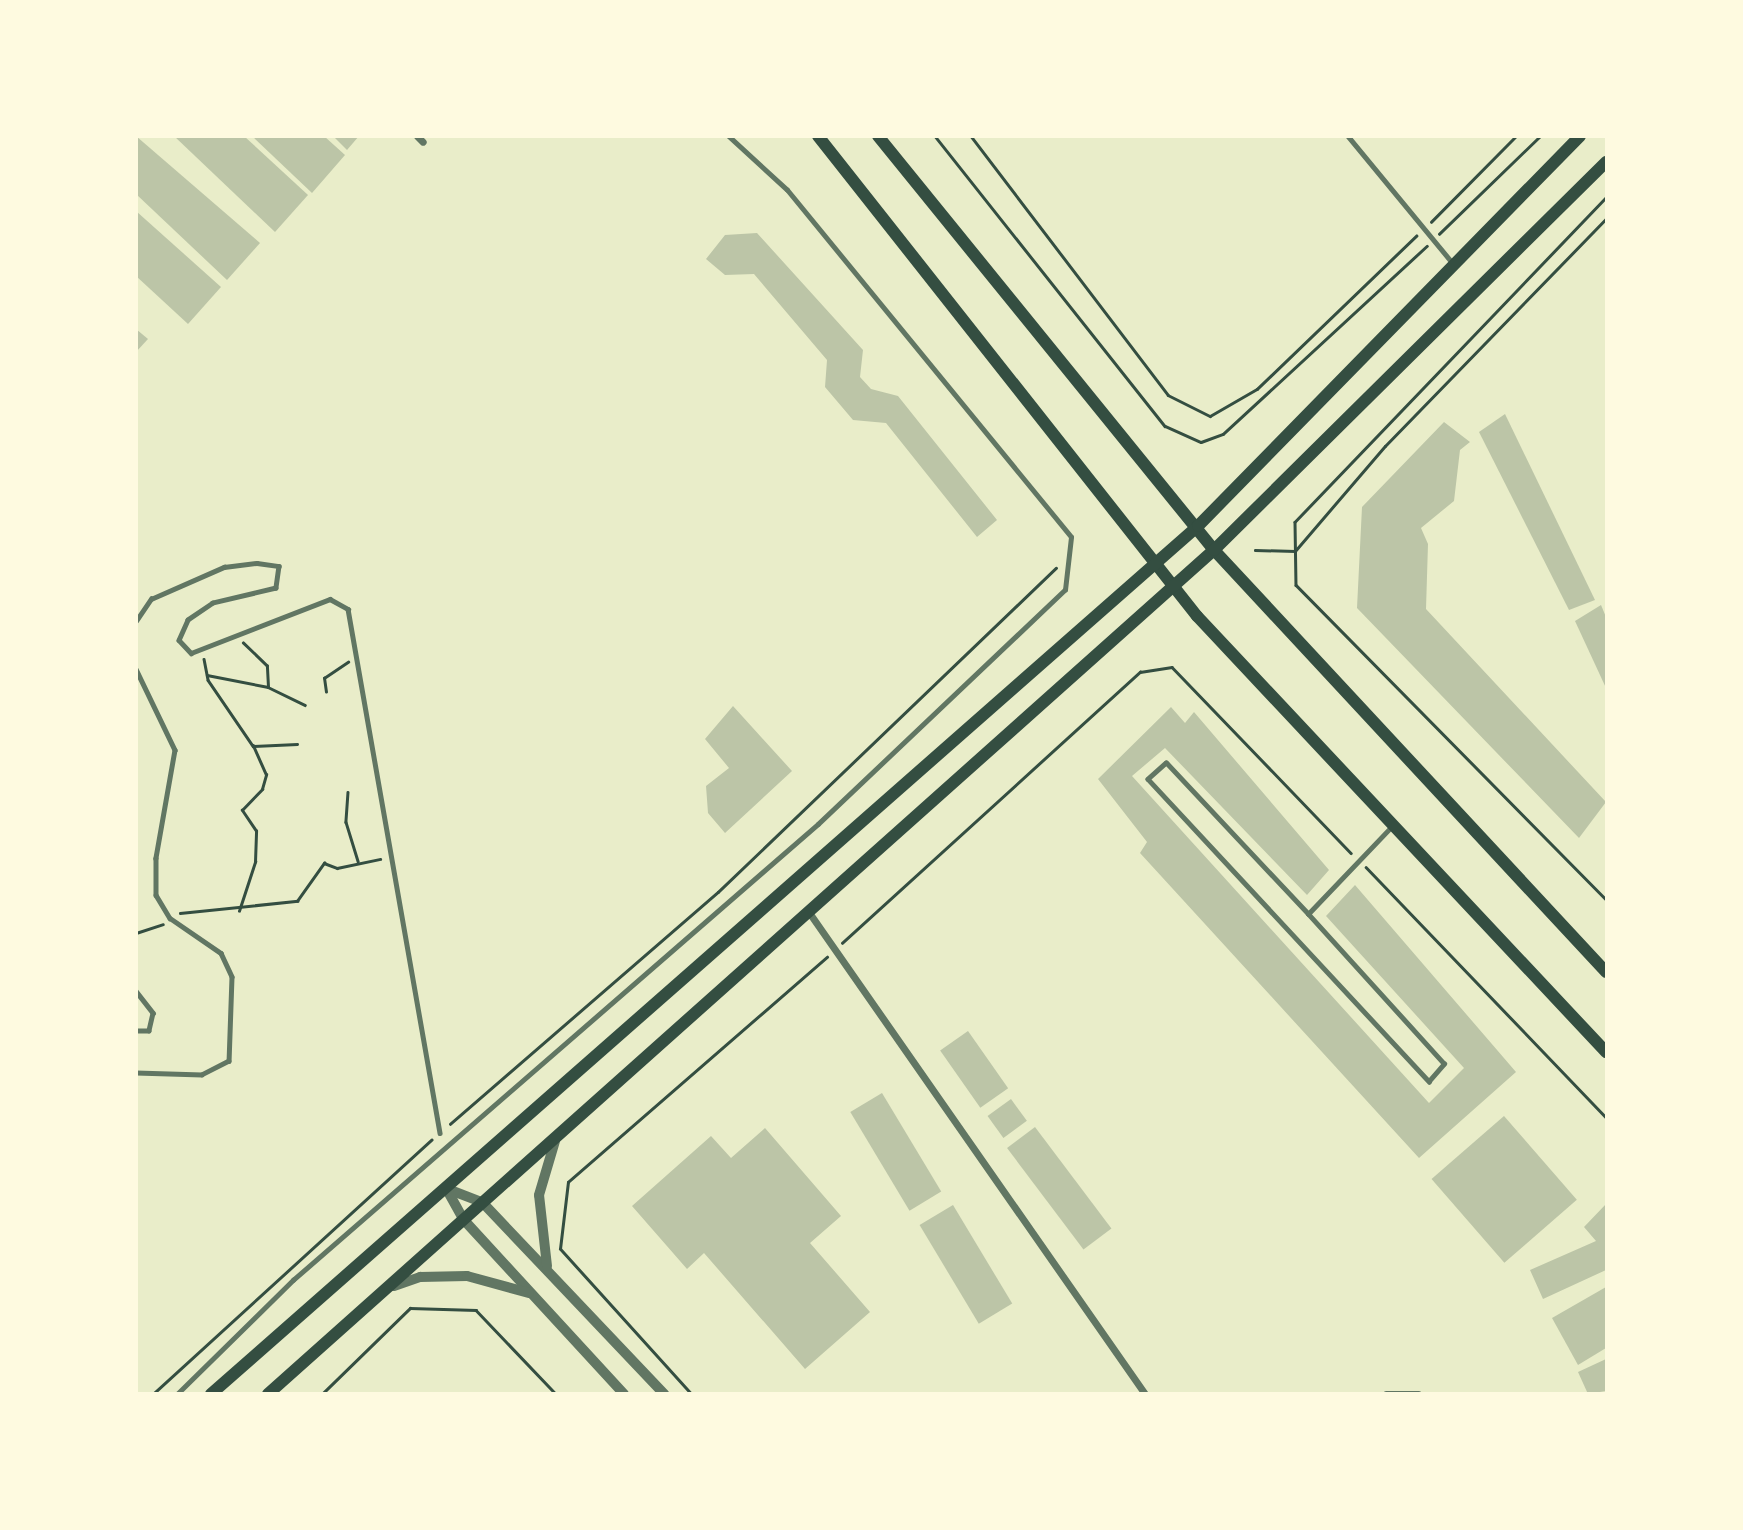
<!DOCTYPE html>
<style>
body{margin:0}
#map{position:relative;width:1743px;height:1530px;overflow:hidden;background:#e9edc9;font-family:Ubuntu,sans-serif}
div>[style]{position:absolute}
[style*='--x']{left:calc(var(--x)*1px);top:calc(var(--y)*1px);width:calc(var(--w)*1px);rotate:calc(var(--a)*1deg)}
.building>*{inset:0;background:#bcc5a7;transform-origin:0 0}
.path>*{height:2.5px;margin:-1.25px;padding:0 1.25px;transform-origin:1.25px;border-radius:1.25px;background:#344e41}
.service>*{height:4.5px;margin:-2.25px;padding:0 2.25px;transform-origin:2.25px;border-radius:2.25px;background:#617663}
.minor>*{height:7px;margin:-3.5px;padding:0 3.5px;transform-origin:3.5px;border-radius:3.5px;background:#617663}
.tertiary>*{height:10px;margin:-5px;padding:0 5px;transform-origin:5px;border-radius:5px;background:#617663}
.primary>*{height:12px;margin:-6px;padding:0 6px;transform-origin:6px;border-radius:6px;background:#344e41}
span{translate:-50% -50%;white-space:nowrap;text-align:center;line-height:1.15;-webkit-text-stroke:5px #fefae0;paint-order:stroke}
.frame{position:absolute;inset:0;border:138px solid #fefae0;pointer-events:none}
</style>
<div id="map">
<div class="building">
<i style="clip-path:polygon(136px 136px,260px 243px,227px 280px,136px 194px)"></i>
<i style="clip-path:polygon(174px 136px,244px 136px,308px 195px,275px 232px)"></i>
<i style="clip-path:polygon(252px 136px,324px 136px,345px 155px,312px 193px)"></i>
<i style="clip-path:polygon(333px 136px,359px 136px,347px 150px)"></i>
<i style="clip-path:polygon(136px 211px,221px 287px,188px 324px,136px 276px)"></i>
<i style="clip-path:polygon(757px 233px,863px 350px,860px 377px,871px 389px,898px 396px,997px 520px,977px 537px,886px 423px,853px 420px,825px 387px,827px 360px,754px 274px,725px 275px,706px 259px,725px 235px)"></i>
<i style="clip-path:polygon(136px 329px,148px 339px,136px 352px)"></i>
<i style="clip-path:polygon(1505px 414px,1595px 600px,1569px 610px,1479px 432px)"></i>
<i style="clip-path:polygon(1444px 422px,1470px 442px,1460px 450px,1454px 501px,1421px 528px,1428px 544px,1426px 609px,1606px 802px,1579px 838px,1357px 608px,1362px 507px)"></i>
<i style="clip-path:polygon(1601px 605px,1606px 617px,1606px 688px,1575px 621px)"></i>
<i style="clip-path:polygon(733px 706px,792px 771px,725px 833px,708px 813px,706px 786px,729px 768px,705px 739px)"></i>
<i style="clip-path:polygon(1171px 707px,1185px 723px,1194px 712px,1329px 870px,1307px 895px,1165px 748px,1132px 776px,1429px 1103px,1464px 1068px,1326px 916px,1355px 885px,1516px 1072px,1419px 1158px,1140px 853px,1147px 842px,1098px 779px)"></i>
<i style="left:968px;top:1031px;width:70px;height:34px;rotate:55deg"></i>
<i style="left:882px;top:1093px;width:115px;height:37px;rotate:59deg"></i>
<i style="left:1011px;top:1099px;width:27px;height:29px;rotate:54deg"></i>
<i style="left:1504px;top:1116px;width:111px;height:96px;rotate:49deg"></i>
<i style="left:1035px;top:1127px;width:127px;height:35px;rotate:53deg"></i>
<i style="clip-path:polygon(765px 1128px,841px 1216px,810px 1243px,870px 1312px,805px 1369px,704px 1253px,687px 1269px,632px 1206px,711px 1136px,731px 1158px)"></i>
<i style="clip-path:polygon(1606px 1204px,1606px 1270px,1543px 1299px,1530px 1270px,1596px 1241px,1584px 1227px)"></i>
<i style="left:953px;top:1205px;width:115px;height:39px;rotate:59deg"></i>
<i style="clip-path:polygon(1606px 1287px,1606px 1348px,1578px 1365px,1552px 1318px)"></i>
<i style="clip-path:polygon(1606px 1359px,1606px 1391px,1588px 1394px,1578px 1372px)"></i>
</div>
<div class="path">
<i style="--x:935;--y:136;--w:370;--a:51.6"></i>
<i style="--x:1165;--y:426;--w:39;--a:24"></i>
<i style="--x:1201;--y:442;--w:23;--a:-20"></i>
<i style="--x:1223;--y:434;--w:277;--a:-42.7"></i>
<i style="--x:971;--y:136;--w:325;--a:52.7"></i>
<i style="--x:1168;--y:395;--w:47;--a:26.6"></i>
<i style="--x:1210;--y:416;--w:54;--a:-29.9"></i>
<i style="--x:1257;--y:389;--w:221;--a:-43.9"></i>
<i style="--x:1606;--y:198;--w:449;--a:133.8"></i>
<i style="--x:1295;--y:522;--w:63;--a:89.1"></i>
<i style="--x:1296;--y:585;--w:441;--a:45.4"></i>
<i style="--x:1431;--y:222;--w:121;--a:-45.3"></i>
<i style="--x:1439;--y:234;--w:141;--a:-44.1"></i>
<i style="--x:1255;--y:550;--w:40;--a:1.4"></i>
<i style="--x:1295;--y:551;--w:138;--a:-49.4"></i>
<i style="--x:1385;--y:446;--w:317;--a:-45.8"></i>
<i style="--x:204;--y:659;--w:21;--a:79"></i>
<i style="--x:208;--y:680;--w:80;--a:55.7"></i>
<i style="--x:207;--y:675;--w:62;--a:11.1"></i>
<i style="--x:268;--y:687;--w:21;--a:-93"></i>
<i style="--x:267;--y:666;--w:33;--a:-136"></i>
<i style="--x:268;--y:687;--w:41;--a:25.9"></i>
<i style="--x:326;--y:692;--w:14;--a:-98"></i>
<i style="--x:324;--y:678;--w:29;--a:-34"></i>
<i style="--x:348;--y:792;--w:30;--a:94"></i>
<i style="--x:346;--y:822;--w:41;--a:72.9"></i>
<i style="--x:1366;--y:867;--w:347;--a:46.2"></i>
<i style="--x:239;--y:911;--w:52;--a:-71.9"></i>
<i style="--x:255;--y:862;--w:31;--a:-88"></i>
<i style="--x:256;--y:831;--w:25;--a:-124"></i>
<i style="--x:242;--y:810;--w:29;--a:-46"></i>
<i style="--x:262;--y:789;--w:15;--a:-74"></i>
<i style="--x:266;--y:775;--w:32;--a:-114"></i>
<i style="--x:253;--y:746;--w:44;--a:-2.6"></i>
<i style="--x:180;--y:913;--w:118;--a:-5.9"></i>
<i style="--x:297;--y:901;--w:47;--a:-54.6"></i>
<i style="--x:324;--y:863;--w:14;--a:21"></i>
<i style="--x:337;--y:868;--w:44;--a:-11.8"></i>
<i style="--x:136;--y:933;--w:28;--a:-18"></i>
<i style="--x:842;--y:943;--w:403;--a:-42.3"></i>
<i style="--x:1140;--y:672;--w:32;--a:-9"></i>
<i style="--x:1172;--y:667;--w:258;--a:46.1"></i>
<i style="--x:450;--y:1124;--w:354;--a:-40.9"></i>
<i style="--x:718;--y:892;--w:468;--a:-43.8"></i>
<i style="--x:153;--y:1394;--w:377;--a:-42.4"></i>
<i style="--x:322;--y:1394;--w:123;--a:-44.3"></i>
<i style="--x:410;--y:1308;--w:66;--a:1.7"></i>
<i style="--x:476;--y:1310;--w:116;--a:46.4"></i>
<i style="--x:691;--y:1394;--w:195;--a:-132.1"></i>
<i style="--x:560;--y:1249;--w:67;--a:-83.2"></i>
<i style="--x:568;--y:1182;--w:343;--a:-41"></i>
</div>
<div class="service">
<i style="--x:1348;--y:136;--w:163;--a:50.5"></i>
<i style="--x:136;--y:621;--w:27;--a:-56"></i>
<i style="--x:151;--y:599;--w:80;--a:-23.7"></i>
<i style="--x:224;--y:567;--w:33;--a:-7"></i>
<i style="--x:257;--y:563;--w:22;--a:8"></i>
<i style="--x:279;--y:566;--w:22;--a:98"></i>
<i style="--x:276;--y:588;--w:65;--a:166.6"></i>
<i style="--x:213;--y:603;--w:30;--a:146"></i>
<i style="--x:188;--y:620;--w:22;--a:114"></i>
<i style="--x:179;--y:640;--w:18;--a:47"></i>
<i style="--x:191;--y:653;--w:149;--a:-21.2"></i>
<i style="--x:330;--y:599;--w:21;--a:29"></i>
<i style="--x:348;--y:609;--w:532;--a:80.04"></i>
<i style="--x:136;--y:669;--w:90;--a:64.3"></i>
<i style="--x:175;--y:750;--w:110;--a:100"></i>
<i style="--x:156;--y:858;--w:37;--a:90"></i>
<i style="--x:156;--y:895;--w:27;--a:59"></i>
<i style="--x:170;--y:918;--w:62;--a:34.5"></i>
<i style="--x:221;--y:953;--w:26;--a:65"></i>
<i style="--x:232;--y:977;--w:84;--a:92"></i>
<i style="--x:229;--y:1061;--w:30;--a:153"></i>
<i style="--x:202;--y:1075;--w:66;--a:-178.3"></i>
<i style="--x:1308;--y:914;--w:207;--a:-133.2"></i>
<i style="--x:1166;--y:763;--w:24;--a:138"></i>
<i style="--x:1148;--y:779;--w:413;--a:47.1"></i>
<i style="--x:1429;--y:1081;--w:23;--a:-49"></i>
<i style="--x:1444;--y:1064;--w:202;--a:-132.2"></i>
<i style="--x:1308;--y:914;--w:122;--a:-46.3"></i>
<i style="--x:136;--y:991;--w:28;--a:52"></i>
<i style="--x:153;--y:1013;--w:18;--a:103"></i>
<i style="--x:149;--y:1031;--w:13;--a:180"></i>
<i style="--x:177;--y:1394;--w:163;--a:-44.5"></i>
<i style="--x:293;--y:1280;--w:695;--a:-40.98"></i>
<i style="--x:818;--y:824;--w:340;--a:-43.5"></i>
<i style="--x:1065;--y:590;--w:53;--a:-83.5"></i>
<i style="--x:1071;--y:537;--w:448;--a:-129.3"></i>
<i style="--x:787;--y:190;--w:80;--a:-137.5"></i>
</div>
<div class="minor">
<i style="--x:417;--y:136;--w:8;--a:45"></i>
<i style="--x:808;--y:911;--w:589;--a:55.1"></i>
<i style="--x:1386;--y:1394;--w:32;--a:0"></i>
</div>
<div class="tertiary">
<i style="--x:445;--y:1188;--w:40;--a:21"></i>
<i style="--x:482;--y:1202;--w:265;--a:46.5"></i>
<i style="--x:446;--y:1188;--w:35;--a:61"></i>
<i style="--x:463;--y:1219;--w:238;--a:47.4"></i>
<i style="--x:547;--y:1266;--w:71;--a:-96.4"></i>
<i style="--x:539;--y:1195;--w:56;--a:-73.5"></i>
<i style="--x:394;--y:1286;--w:28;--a:-19"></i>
<i style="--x:420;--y:1277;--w:47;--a:-1.2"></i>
<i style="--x:467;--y:1276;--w:64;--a:15.3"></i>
</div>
<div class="primary">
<i style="--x:818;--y:136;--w:612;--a:51.71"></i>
<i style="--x:1197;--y:616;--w:598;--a:46.83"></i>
<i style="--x:878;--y:136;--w:533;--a:50.94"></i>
<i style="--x:1214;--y:550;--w:576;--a:47.11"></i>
<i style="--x:211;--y:1394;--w:1314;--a:-41.33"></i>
<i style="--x:1198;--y:526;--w:546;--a:-45.59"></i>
<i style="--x:268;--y:1394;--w:1268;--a:-41.74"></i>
<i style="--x:1214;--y:550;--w:552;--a:-44.71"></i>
</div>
<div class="frame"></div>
</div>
